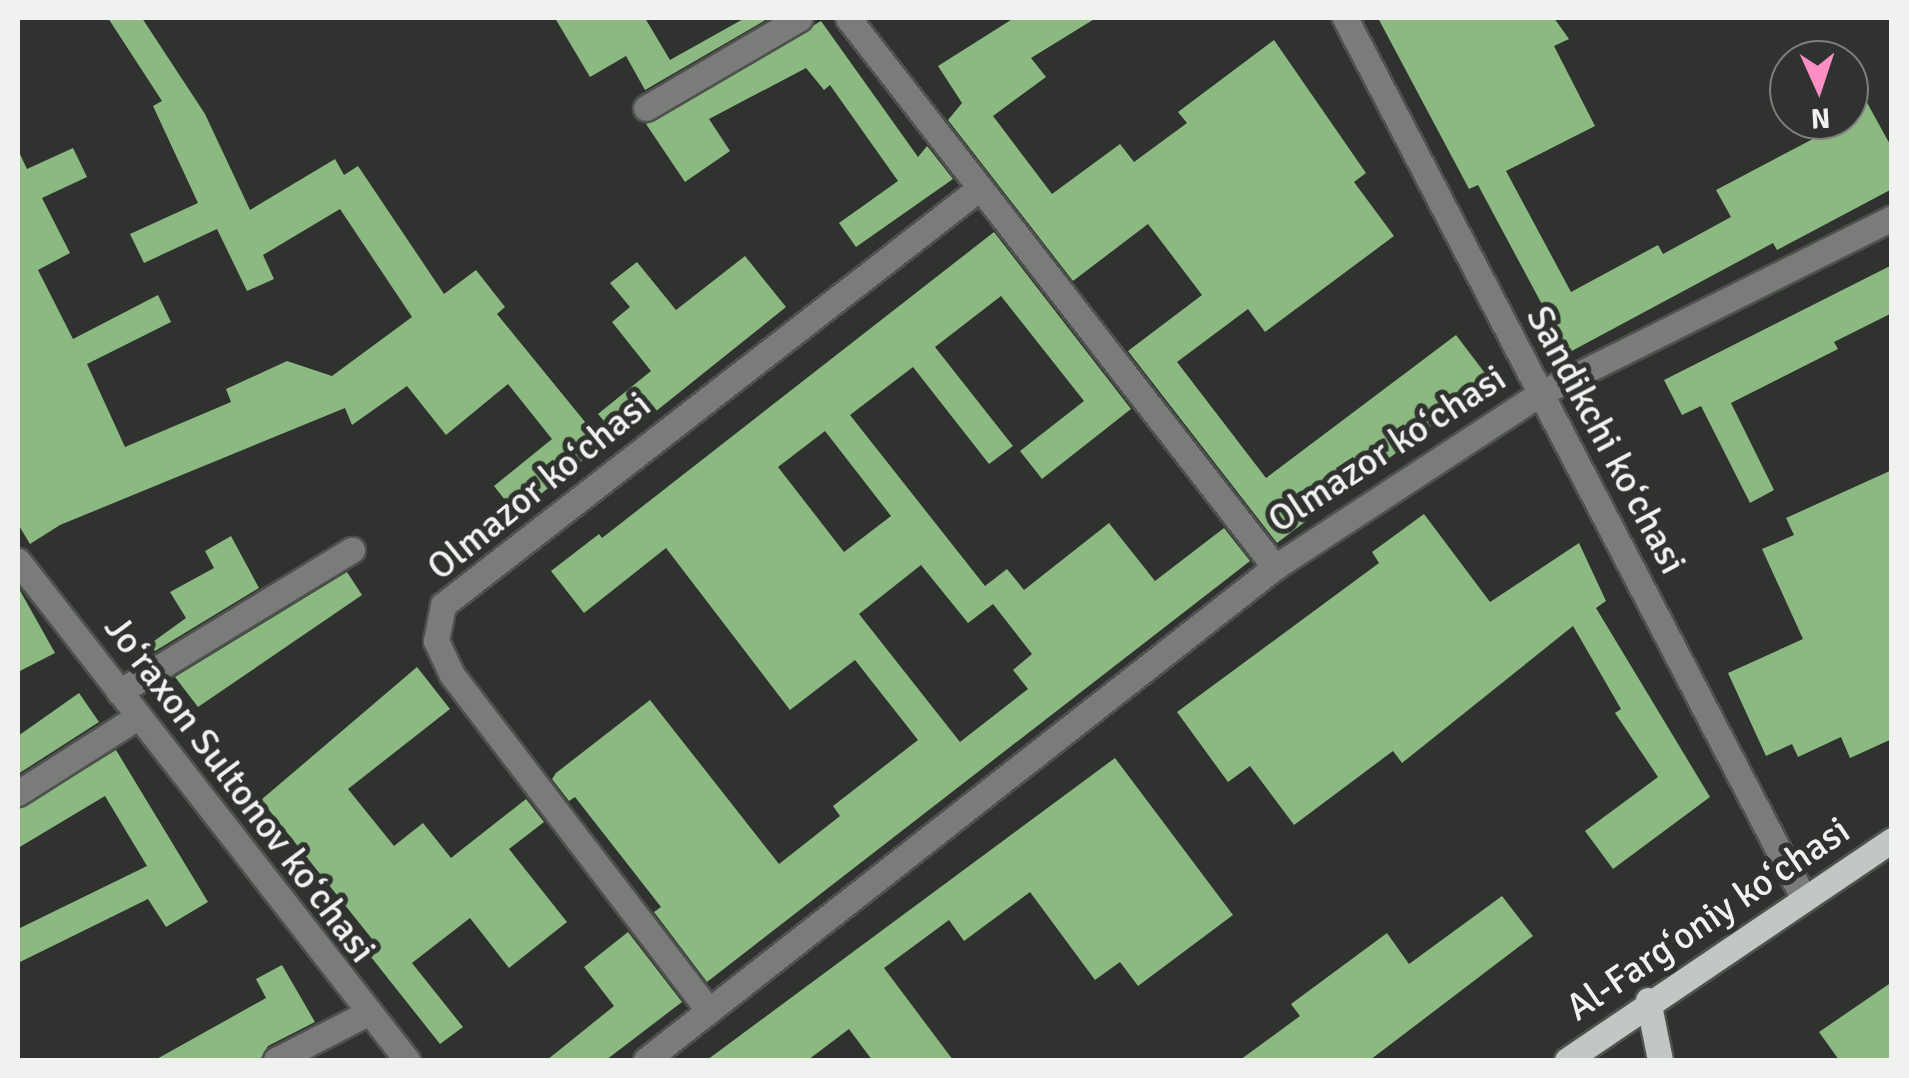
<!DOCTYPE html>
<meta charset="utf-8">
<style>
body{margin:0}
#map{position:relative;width:1909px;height:1078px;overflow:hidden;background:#2f322e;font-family:Signika,sans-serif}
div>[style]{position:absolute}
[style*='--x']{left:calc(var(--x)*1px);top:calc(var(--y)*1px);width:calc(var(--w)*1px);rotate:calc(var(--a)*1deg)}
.building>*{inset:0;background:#8bb981}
.roads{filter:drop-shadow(2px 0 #4e514d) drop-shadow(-2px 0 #4e514d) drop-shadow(0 2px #4e514d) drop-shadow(0 -2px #4e514d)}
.minor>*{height:25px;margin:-12.5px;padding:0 12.5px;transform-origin:12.5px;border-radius:12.5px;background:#7a7c7a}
.major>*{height:25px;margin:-12.5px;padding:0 12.5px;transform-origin:12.5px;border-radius:12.5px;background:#c3c7c3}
span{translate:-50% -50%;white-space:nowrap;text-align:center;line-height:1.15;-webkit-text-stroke:10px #2f322e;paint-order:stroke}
.street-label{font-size:38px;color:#f0f2ef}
.frame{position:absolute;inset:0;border:20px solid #f0f2ef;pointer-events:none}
.north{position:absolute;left:1769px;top:40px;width:100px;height:100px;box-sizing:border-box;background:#2f322e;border:2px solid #7c7f7b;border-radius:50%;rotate:177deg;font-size:28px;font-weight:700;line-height:40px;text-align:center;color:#f0f2ef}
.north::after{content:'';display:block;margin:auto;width:35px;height:45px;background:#fb8fc4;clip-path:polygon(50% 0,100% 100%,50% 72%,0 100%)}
</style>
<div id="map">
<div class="building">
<i style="clip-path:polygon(108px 18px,142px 18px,205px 114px,250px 210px,335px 159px,344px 175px,358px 166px,444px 294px,476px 270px,505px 307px,497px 314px,603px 444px,516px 514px,494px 486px,552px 439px,508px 384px,446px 435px,407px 386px,352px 425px,345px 408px,60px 525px,30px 544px,18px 524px,18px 150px,27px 169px,73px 148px,87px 177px,42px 198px,70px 253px,38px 270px,73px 339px,158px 295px,171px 322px,87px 364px,125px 447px,231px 402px,226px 389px,287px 361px,332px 376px,412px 317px,340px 209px,263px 255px,274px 279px,247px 291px,217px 229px,144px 263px,130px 234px,198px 203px,153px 106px,162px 101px)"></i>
<i style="clip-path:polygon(555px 18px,645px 18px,670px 60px,745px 18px,769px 18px,645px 90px,626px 56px,590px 77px)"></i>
<i style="clip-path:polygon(1014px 18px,1096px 18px,1031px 58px,1046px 77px,993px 116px,1052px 194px,1120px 144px,1134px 162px,1187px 123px,1178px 112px,1274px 40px,1366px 173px,1354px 182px,1394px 236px,1265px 332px,1248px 309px,1177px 362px,1266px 478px,1456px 335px,1491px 381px,1277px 543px,1128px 351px,1202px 295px,1148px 224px,1073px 281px,948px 120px,962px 103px,938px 66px)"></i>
<i style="clip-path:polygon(1378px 18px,1554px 18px,1569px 39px,1554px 46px,1595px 126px,1506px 171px,1571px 292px,1658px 245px,1663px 254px,1731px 217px,1716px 190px,1849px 120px,1849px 70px,1892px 148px,1892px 189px,1777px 250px,1773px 243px,1568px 353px,1478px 185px,1469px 189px)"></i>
<i style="clip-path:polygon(821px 21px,918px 157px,927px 146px,953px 179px,856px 247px,839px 223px,898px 181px,830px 85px,824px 90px,806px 68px,709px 119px,730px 151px,685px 182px,646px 124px)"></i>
<i style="clip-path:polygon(evenodd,994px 232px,1131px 409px,1042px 479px,1020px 451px,1084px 401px,1001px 296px,935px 347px,1013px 446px,989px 464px,913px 367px,850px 415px,985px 586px,1007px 569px,1024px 590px,1109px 523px,1155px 581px,1224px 528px,1250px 561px,707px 982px,654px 912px,661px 907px,575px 797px,569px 801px,552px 779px,556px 773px,650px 700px,779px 864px,840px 816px,833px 806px,918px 740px,855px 660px,790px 710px,666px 548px,584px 613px,551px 571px,599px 534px,602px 538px,994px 232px,825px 431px,891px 516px,844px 552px,778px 467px,825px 431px,994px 232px,921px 565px,968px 623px,993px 604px,1032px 654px,1013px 670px,1028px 689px,960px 742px,859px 614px,921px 565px)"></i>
<i style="clip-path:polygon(745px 256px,786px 307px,620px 440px,598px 414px,651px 371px,612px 322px,630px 307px,610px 283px,637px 262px,676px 310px)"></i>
<i style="clip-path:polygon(1892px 265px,1892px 313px,1834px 342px,1838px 349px,1731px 403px,1774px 490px,1750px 503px,1701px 406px,1682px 415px,1664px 380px)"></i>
<i style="clip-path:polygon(1892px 470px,1892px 739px,1850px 758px,1841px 737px,1798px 757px,1792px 744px,1766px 756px,1728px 673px,1803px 639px,1762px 549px,1794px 535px,1786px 518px)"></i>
<i style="clip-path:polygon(1424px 514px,1490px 602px,1579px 543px,1606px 601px,1596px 608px,1710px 797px,1613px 869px,1585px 831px,1658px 777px,1615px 713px,1621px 709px,1573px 626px,1402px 763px,1393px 751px,1294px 825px,1250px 766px,1228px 782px,1177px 712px,1379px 563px,1372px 552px)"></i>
<i style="clip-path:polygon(231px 536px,259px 588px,155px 651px,150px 644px,186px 618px,170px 592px,214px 568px,205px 551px)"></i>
<i style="clip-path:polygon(347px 572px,362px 595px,198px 707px,175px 677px)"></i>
<i style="clip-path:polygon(18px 587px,55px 653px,18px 672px)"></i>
<i style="clip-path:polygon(417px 667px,450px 709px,348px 789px,394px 846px,423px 823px,451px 858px,526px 799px,544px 822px,509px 849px,567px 922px,509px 968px,470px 918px,412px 963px,463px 1027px,440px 1044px,371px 957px,380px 949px,261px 800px)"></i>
<i style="clip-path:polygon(79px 693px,99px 722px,18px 774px,18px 736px)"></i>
<i style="clip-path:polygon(116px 750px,208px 902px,166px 927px,148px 899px,18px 963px,18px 929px,147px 866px,105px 796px,18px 848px,18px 810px)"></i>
<i style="clip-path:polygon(1115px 758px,1233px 915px,1138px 986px,1120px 962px,1095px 980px,1030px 892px,964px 941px,949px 920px,884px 968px,953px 1060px,872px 1060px,849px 1029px,808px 1060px,707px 1060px)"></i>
<i style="clip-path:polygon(1502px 896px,1533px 936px,1370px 1060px,1240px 1060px,1300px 1016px,1291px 1004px,1387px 933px,1409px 964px)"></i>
<i style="clip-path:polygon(628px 932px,682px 1002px,606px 1060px,547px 1060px,614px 1006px,584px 967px)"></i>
<i style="clip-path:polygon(282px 965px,315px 1022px,268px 1046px,260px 1060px,155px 1060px,266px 998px,256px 979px)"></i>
<i style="clip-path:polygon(1892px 982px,1892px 1060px,1839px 1060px,1819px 1032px)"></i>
</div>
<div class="roads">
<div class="minor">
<i style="--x:848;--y:18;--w:696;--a:52.13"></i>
<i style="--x:1345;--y:18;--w:991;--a:62.48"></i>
<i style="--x:646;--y:108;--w:178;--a:-30.3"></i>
<i style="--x:18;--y:561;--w:633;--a:52.06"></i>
<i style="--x:119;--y:692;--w:273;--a:-31.4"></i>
<i style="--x:18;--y:793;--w:138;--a:-32.5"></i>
<i style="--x:709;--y:1011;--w:423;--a:-127.4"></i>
<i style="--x:452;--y:675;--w:38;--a:-115"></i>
<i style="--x:436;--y:641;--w:37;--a:-79"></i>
<i style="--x:443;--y:605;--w:675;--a:-37.84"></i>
<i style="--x:276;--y:1060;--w:101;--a:-27.1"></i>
<i style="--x:646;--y:1060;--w:799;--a:-38.09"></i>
<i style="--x:1275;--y:567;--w:316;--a:-33.2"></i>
<i style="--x:1539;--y:394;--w:394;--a:-26.5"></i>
</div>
<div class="major">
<i style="--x:1648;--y:1000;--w:61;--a:78.7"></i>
<i style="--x:1567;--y:1060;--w:392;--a:-34.1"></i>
</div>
</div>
<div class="street-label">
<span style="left:1606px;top:440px;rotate:62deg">Sandikchi koʻchasi</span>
<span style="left:1387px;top:449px;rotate:-33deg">Olmazor koʻchasi</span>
<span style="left:539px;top:486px;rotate:-39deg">Olmazor koʻchasi</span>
<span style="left:240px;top:789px;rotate:53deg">Joʻraxon Sultonov koʻchasi</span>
<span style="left:1708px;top:919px;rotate:-34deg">Al-Fargʻoniy koʻchasi</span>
</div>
<div class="frame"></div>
<div class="north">N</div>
</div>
